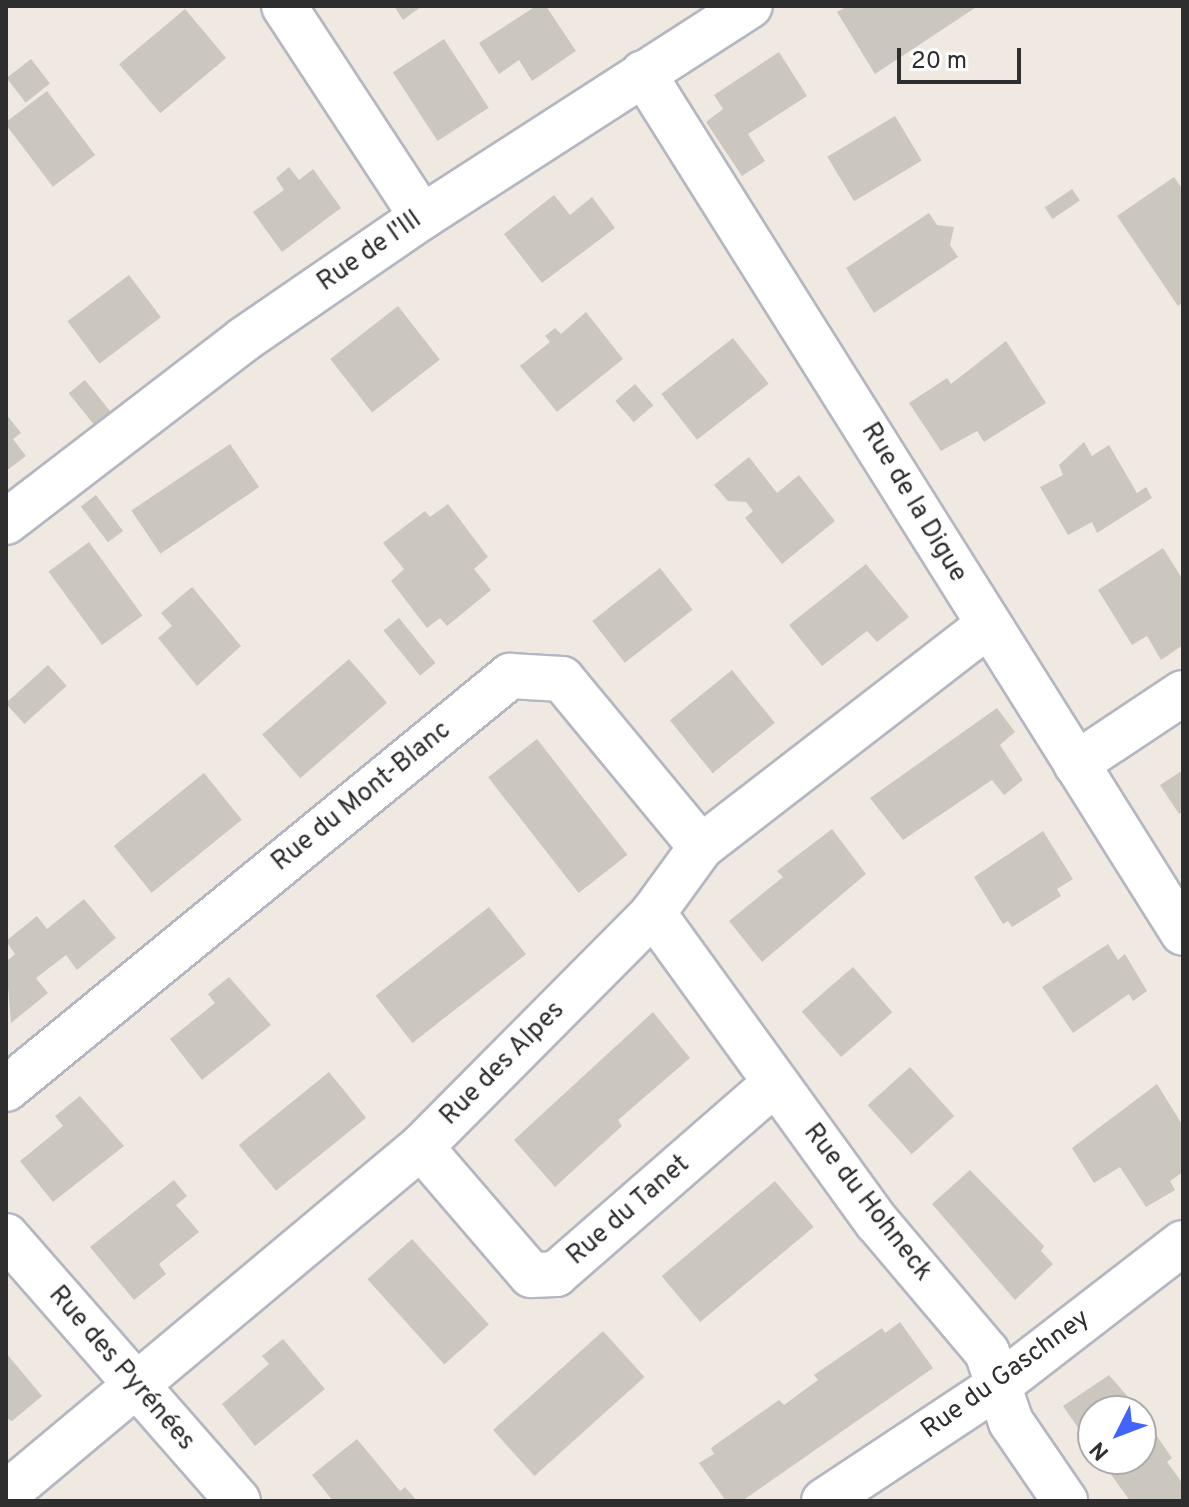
<!DOCTYPE html>
<meta charset="utf-8">
<style>
body{margin:0}
#map{position:relative;width:1189px;height:1507px;overflow:hidden;background:#efe9e1;font-family:Overpass,sans-serif}
div>[style]{position:absolute}
[style*='--x']{left:calc(var(--x)*1px);top:calc(var(--y)*1px);width:calc(var(--w)*1px);rotate:calc(var(--a)*1deg)}
.building>*{inset:0;background:#cbc7bf;transform-origin:0 0}
.roads{filter:drop-shadow(2px 0 #b4b7c1) drop-shadow(-2px 0 #b4b7c1) drop-shadow(0 2px #b4b7c1) drop-shadow(0 -2px #b4b7c1)}
.street>*{height:44px;margin:-22px;padding:0 22px;transform-origin:22px;border-radius:22px;background:#fff}
.secondary>*{height:44px;margin:-22px;padding:0 22px;transform-origin:22px;border-radius:22px;background:#fff}
span{translate:-50% -50%;white-space:nowrap;text-align:center;line-height:1.15;-webkit-text-stroke:7px #fff;paint-order:stroke}
.street-label{font-size:26px;color:#2e2e2e}
.frame{position:absolute;inset:0;border:8px solid #2e2e2e;pointer-events:none}
.north{position:absolute;left:1077px;top:1395px;width:80px;height:80px;box-sizing:border-box;background:#fff;border:2px solid #ababab;border-radius:50%;rotate:228deg;font-size:22px;font-weight:700;line-height:32px;text-align:center;color:#2e2e2e}
.north::after{content:'';display:block;margin:auto;width:28px;height:36px;background:#4264fb;clip-path:polygon(50% 0,100% 100%,50% 72%,0 100%)}
.scale{position:absolute;left:897px;top:48px;width:124px;height:36px;box-sizing:border-box;border:4px solid #2e2e2e;border-top:0;padding-left:10px;font-size:24px;line-height:28px;white-space:nowrap;color:#2e2e2e;-webkit-text-stroke:6px #fff;paint-order:stroke}
</style>
<div id="map">
<div class="building">
<i style="clip-path:polygon(394px 6px,422px 6px,403px 20px)"></i>
<i style="clip-path:polygon(536px 6px,546px 6px,576px 51px,532px 81px,519px 60px,499px 74px,479px 43px)"></i>
<i style="clip-path:polygon(848px 6px,978px 6px,875px 74px,837px 12px)"></i>
<i style="left:185px;top:9px;width:64px;height:86px;rotate:50deg"></i>
<i style="left:444px;top:39px;width:82px;height:61px;rotate:57deg"></i>
<i style="clip-path:polygon(779px 52px,807px 96px,748px 134px,765px 161px,742px 176px,706px 122px,723px 109px,714px 95px)"></i>
<i style="left:31px;top:59px;width:31px;height:31px;rotate:52deg"></i>
<i style="left:47px;top:91px;width:80px;height:53px;rotate:53deg"></i>
<i style="left:895px;top:116px;width:52px;height:79px;rotate:59deg"></i>
<i style="clip-path:polygon(289px 167px,299px 180px,313px 169px,341px 208px,282px 252px,253px 212px,284px 190px,276px 178px)"></i>
<i style="clip-path:polygon(1174px 177px,1183px 190px,1183px 302px,1178px 306px,1117px 216px)"></i>
<i style="left:1072px;top:189px;width:14px;height:33px;rotate:56deg"></i>
<i style="clip-path:polygon(554px 195px,570px 215px,592px 197px,615px 228px,542px 283px,504px 234px)"></i>
<i style="clip-path:polygon(929px 213px,937px 225px,954px 227px,950px 245px,958px 257px,874px 313px,846px 268px)"></i>
<i style="left:129px;top:275px;width:53px;height:77px;rotate:53deg"></i>
<i style="left:398px;top:306px;width:68px;height:86px;rotate:52deg"></i>
<i style="clip-path:polygon(586px 312px,623px 359px,557px 412px,520px 366px,550px 342px,545px 336px,555px 328px,561px 334px)"></i>
<i style="left:733px;top:338px;width:58px;height:91px;rotate:52deg"></i>
<i style="clip-path:polygon(1006px 341px,1046px 403px,984px 442px,977px 431px,941px 451px,909px 403px,947px 378px,951px 384px)"></i>
<i style="left:85px;top:380px;width:43px;height:21px;rotate:51deg"></i>
<i style="left:635px;top:384px;width:28px;height:26px;rotate:49deg"></i>
<i style="clip-path:polygon(6px 414px,21px 433px,13px 439px,26px 456px,6px 471px)"></i>
<i style="clip-path:polygon(1084px 442px,1092px 456px,1109px 445px,1137px 493px,1146px 487px,1152px 498px,1097px 533px,1092px 522px,1068px 535px,1040px 487px,1063px 475px,1059px 465px)"></i>
<i style="left:230px;top:444px;width:52px;height:119px;rotate:56deg"></i>
<i style="clip-path:polygon(749px 457px,777px 493px,799px 475px,835px 521px,782px 564px,745px 518px,753px 511px,746px 502px,728px 501px,714px 485px)"></i>
<i style="left:96px;top:495px;width:45px;height:19px;rotate:53deg"></i>
<i style="clip-path:polygon(448px 504px,488px 557px,474px 569px,491px 590px,447px 626px,440px 618px,427px 628px,391px 581px,404px 569px,383px 543px,425px 511px,430px 517px)"></i>
<i style="left:89px;top:542px;width:91px;height:50px;rotate:54deg"></i>
<i style="clip-path:polygon(1163px 548px,1183px 580px,1183px 645px,1161px 660px,1147px 636px,1132px 645px,1098px 590px)"></i>
<i style="clip-path:polygon(866px 564px,909px 617px,877px 642px,867px 631px,822px 666px,789px 625px)"></i>
<i style="left:660px;top:568px;width:53px;height:86px;rotate:52deg"></i>
<i style="clip-path:polygon(192px 587px,241px 646px,197px 686px,158px 638px,172px 626px,161px 613px)"></i>
<i style="left:399px;top:618px;width:58px;height:20px;rotate:51deg"></i>
<i style="left:349px;top:659px;width:58px;height:115px;rotate:49deg"></i>
<i style="left:48px;top:665px;width:28px;height:57px;rotate:48deg"></i>
<i style="left:732px;top:670px;width:68px;height:80px;rotate:51deg"></i>
<i style="clip-path:polygon(997px 708px,1015px 732px,1000px 745px,1023px 780px,1004px 795px,992px 780px,903px 840px,870px 798px)"></i>
<i style="left:537px;top:739px;width:147px;height:62px;rotate:52deg"></i>
<i style="clip-path:polygon(1183px 770px,1183px 811px,1179px 814px,1160px 785px)"></i>
<i style="left:204px;top:773px;width:60px;height:116px;rotate:51deg"></i>
<i style="clip-path:polygon(832px 829px,866px 874px,762px 962px,729px 921px,783px 877px,777px 871px)"></i>
<i style="clip-path:polygon(1043px 831px,1073px 879px,1057px 889px,1061px 896px,1012px 927px,1008px 921px,1003px 924px,974px 877px)"></i>
<i style="clip-path:polygon(84px 899px,116px 938px,77px 970px,66px 955px,36px 978px,48px 993px,11px 1023px,6px 962px,15px 954px,6px 941px,37px 916px,47px 929px)"></i>
<i style="left:489px;top:907px;width:60px;height:144px;rotate:52deg"></i>
<i style="clip-path:polygon(1108px 944px,1118px 960px,1125px 954px,1147px 991px,1133px 1001px,1129px 994px,1073px 1033px,1042px 987px)"></i>
<i style="left:853px;top:967px;width:60px;height:68px;rotate:49deg"></i>
<i style="clip-path:polygon(229px 977px,271px 1025px,202px 1080px,170px 1039px,215px 1003px,208px 994px)"></i>
<i style="clip-path:polygon(653px 1012px,690px 1058px,618px 1120px,622px 1126px,555px 1187px,514px 1140px)"></i>
<i style="left:910px;top:1067px;width:66px;height:57px;rotate:48deg"></i>
<i style="left:329px;top:1072px;width:59px;height:116px;rotate:51deg"></i>
<i style="clip-path:polygon(1157px 1084px,1183px 1126px,1183px 1172px,1170px 1181px,1175px 1190px,1146px 1207px,1120px 1167px,1094px 1183px,1072px 1148px)"></i>
<i style="clip-path:polygon(80px 1096px,124px 1146px,53px 1202px,20px 1161px,63px 1126px,55px 1116px)"></i>
<i style="clip-path:polygon(970px 1170px,1044px 1246px,1041px 1251px,1053px 1264px,1015px 1300px,932px 1204px)"></i>
<i style="clip-path:polygon(174px 1180px,187px 1196px,176px 1205px,199px 1232px,159px 1264px,166px 1274px,134px 1300px,90px 1247px)"></i>
<i style="left:775px;top:1181px;width:60px;height:148px;rotate:50deg"></i>
<i style="left:412px;top:1239px;width:115px;height:60px;rotate:48deg"></i>
<i style="clip-path:polygon(900px 1322px,933px 1368px,742px 1501px,726px 1501px,699px 1463px,714px 1454px,711px 1448px,779px 1400px,784px 1405px,818px 1380px,814px 1375px,882px 1328px,885px 1333px)"></i>
<i style="left:603px;top:1331px;width:62px;height:148px;rotate:48deg"></i>
<i style="clip-path:polygon(283px 1339px,325px 1389px,255px 1446px,222px 1404px,269px 1364px,262px 1356px)"></i>
<i style="clip-path:polygon(6px 1353px,42px 1396px,12px 1421px,6px 1418px)"></i>
<i style="clip-path:polygon(1109px 1375px,1140px 1411px,1093px 1411px,1093px 1449px,1063px 1406px)"></i>
<i style="clip-path:polygon(1141px 1413px,1172px 1458px,1167px 1462px,1183px 1484px,1183px 1501px,1130px 1501px,1100px 1459px,1141px 1459px)"></i>
<i style="clip-path:polygon(357px 1439px,400px 1491px,405px 1487px,417px 1501px,333px 1501px,312px 1475px)"></i>
</div>
<div class="roads">
<div class="street">
<i style="--x:284;--y:6;--w:252;--a:56.8"></i>
<i style="--x:643;--y:73;--w:1015;--a:57.88"></i>
<i style="--x:1076;--y:764;--w:128;--a:-33.6"></i>
<i style="--x:653;--y:913;--w:382;--a:54.1"></i>
<i style="--x:877;--y:1222;--w:170;--a:49.8"></i>
<i style="--x:987;--y:1352;--w:74;--a:71.1"></i>
<i style="--x:1011;--y:1422;--w:96;--a:55.6"></i>
<i style="--x:6;--y:1089;--w:652;--a:-39.33"></i>
<i style="--x:510;--y:676;--w:52;--a:3.3"></i>
<i style="--x:562;--y:679;--w:218;--a:50.4"></i>
<i style="--x:421;--y:1147;--w:169;--a:49.3"></i>
<i style="--x:531;--y:1275;--w:25;--a:-2"></i>
<i style="--x:556;--y:1274;--w:291;--a:-41.1"></i>
<i style="--x:6;--y:1236;--w:352;--a:48.8"></i>
<i style="--x:6;--y:1494;--w:541;--a:-39.9"></i>
<i style="--x:421;--y:1147;--w:330;--a:-45.2"></i>
<i style="--x:653;--y:913;--w:82;--a:-54"></i>
<i style="--x:701;--y:847;--w:363;--a:-37.7"></i>
<i style="--x:824;--y:1501;--w:210;--a:-33.5"></i>
<i style="--x:999;--y:1385;--w:232;--a:-37.7"></i>
</div>
<div class="secondary">
<i style="--x:6;--y:522;--w:299;--a:-37.5"></i>
<i style="--x:243;--y:340;--w:217;--a:-34.5"></i>
<i style="--x:422;--y:217;--w:390;--a:-32.8"></i>
</div>
</div>
<div class="street-label">
<span style="left:370px;top:252px;rotate:-35deg">Rue de l'Ill</span>
<span style="left:913px;top:503px;rotate:59deg">Rue de la Digue</span>
<span style="left:362px;top:797px;rotate:-39deg">Rue du Mont-Blanc</span>
<span style="left:503px;top:1064px;rotate:-45deg">Rue des Alpes</span>
<span style="left:867px;top:1203px;rotate:52deg">Rue du Hohneck</span>
<span style="left:629px;top:1211px;rotate:-41deg">Rue du Tanet</span>
<span style="left:121px;top:1369px;rotate:49deg">Rue des Pyrénées</span>
<span style="left:1006px;top:1375px;rotate:-36deg">Rue du Gaschney</span>
</div>
<div class="frame"></div>
<div class="north">N</div>
<div class="scale">20 m</div>
</div>
